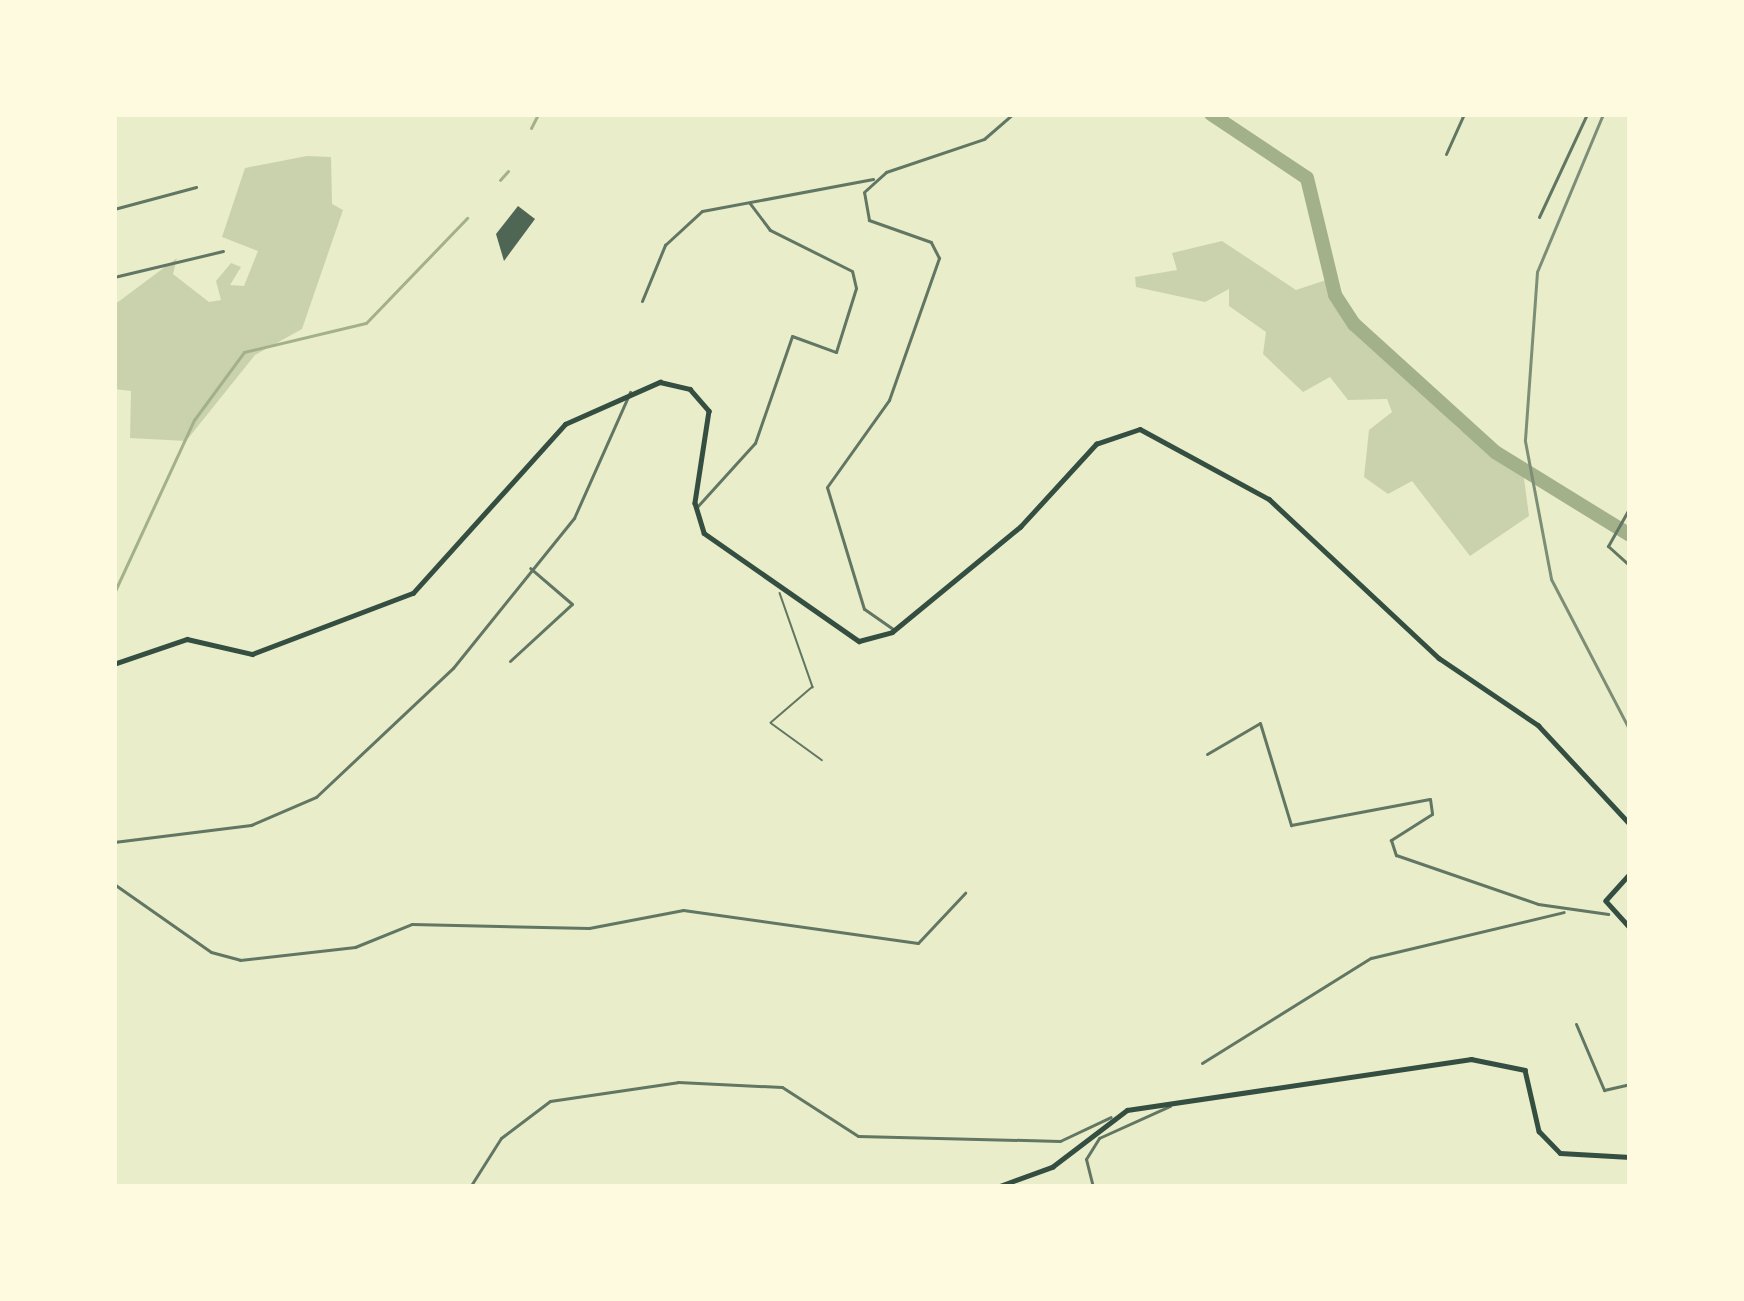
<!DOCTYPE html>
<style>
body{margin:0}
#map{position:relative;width:1744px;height:1301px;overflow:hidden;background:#e9edc9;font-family:"Fira Sans",sans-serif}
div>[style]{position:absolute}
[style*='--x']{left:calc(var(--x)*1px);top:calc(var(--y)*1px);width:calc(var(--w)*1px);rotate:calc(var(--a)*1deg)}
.green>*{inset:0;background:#cad2ad}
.stream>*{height:3px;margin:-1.5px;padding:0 1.5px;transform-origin:1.5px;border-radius:1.5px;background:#a3b18a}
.river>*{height:14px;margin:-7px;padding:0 7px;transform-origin:7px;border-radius:7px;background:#a3b18a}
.building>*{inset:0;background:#4f6655}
.service>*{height:1.5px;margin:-0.75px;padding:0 0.75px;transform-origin:0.75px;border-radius:0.75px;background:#617663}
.minor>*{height:3px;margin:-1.5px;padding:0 1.5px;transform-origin:1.5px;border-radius:1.5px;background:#617663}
.secondary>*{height:4.5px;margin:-2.25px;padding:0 2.25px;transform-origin:2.25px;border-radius:2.25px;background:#344e41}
.rail>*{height:3px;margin:-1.5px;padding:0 1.5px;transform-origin:1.5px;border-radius:1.5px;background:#7c8e77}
span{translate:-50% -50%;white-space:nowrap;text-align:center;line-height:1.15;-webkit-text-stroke:9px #fefae0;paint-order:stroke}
.frame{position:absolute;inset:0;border:117px solid #fefae0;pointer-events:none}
</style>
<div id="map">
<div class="green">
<i style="clip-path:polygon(307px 156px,331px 157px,332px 204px,343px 210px,302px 329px,255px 355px,186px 441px,130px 438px,131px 391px,114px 389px,114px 305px,177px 258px,173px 274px,209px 302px,221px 300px,216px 281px,231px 263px,241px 267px,230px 285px,244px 286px,258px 251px,222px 237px,245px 168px)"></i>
<i style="clip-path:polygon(1222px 241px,1296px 290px,1329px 279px,1358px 330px,1459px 429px,1523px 471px,1529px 516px,1470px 556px,1412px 481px,1388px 494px,1364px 477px,1369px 430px,1392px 412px,1387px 399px,1348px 400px,1330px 377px,1303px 392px,1263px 354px,1266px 332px,1229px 306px,1229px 289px,1205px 302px,1136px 287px,1135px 277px,1177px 270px,1172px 253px)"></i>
</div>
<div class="stream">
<i style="--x:531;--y:128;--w:16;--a:-63"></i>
<i style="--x:500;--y:180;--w:12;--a:-48"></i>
<i style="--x:114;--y:593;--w:191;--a:-65.2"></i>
<i style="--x:194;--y:420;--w:84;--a:-53.7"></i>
<i style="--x:244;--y:352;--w:125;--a:-13.4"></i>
<i style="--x:366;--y:323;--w:146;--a:-46.1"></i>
</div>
<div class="river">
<i style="--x:1211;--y:114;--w:115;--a:33.7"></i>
<i style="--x:1307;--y:178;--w:120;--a:76.5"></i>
<i style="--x:1335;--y:295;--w:35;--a:57"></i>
<i style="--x:1354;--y:324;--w:190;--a:42.2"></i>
<i style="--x:1495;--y:452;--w:158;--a:31.6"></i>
</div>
<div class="building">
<i style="clip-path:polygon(518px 206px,535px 219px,504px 261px,496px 234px)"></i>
</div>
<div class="service">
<i style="--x:780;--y:593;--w:100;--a:70.7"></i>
<i style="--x:813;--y:687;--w:55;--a:139.4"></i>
<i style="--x:771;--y:723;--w:63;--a:36"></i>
</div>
<div class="minor">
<i style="--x:1446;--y:154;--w:44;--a:-65.8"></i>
<i style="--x:114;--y:209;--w:85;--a:-15"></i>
<i style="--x:1539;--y:217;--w:114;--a:-65"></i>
<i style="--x:114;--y:277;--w:112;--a:-13.4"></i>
<i style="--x:642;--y:301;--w:61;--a:-67.7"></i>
<i style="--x:665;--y:245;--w:50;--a:-42.6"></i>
<i style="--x:702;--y:211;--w:174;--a:-10.6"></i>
<i style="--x:1630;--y:507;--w:45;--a:119.4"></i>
<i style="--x:1608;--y:546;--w:30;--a:42"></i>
<i style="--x:696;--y:508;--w:88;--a:-47.8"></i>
<i style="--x:755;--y:443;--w:113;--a:-70.9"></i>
<i style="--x:792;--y:336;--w:47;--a:20"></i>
<i style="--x:836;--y:352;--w:67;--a:-72.6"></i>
<i style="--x:856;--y:288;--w:17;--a:-103"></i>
<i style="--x:852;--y:271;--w:92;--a:-153.4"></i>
<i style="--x:770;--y:230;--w:34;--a:-127"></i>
<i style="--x:893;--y:629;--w:35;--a:-145"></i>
<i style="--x:864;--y:609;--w:127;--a:-106.9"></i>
<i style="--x:827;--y:487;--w:107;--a:-54.5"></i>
<i style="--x:889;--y:400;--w:151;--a:-70.6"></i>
<i style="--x:939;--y:258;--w:18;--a:-117"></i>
<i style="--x:931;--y:242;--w:66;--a:-160.5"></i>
<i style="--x:869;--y:220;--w:28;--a:-100"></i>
<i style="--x:864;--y:192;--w:30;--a:-42"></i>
<i style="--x:886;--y:172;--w:103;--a:-18.6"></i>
<i style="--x:984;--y:139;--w:38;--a:-41"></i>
<i style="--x:510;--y:661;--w:84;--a:-42.6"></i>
<i style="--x:572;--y:604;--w:55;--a:-139.4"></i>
<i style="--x:1207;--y:754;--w:61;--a:-30.3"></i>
<i style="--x:1260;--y:723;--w:107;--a:73.1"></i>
<i style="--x:1291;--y:825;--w:141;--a:-10.6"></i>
<i style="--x:1430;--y:799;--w:15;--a:82"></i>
<i style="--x:1432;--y:814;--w:49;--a:147.6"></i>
<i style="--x:1391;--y:840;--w:16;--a:72"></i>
<i style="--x:1396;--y:855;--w:150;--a:19"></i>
<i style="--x:1538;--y:904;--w:71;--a:8.1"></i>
<i style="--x:114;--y:842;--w:138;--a:-7.1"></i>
<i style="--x:251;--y:825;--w:71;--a:-23.3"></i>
<i style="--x:316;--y:797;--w:188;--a:-43.3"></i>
<i style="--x:453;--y:668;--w:193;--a:-51.1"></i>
<i style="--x:574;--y:518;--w:138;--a:-66"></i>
<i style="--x:114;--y:884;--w:118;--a:35"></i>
<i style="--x:211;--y:952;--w:30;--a:15"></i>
<i style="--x:240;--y:960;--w:116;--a:-6.4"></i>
<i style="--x:355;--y:947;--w:61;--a:-22"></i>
<i style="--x:412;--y:924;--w:177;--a:1.3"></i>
<i style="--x:589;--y:928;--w:96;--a:-10.8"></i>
<i style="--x:683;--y:910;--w:237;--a:8"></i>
<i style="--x:918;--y:943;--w:69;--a:-46.8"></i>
<i style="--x:1576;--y:1024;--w:72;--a:67"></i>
<i style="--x:1604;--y:1090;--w:27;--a:-13"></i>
<i style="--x:1202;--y:1063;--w:199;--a:-31.9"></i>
<i style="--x:1371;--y:958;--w:198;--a:-13.4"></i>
<i style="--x:470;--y:1187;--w:58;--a:-57.7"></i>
<i style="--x:501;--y:1138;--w:61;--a:-37.1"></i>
<i style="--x:550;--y:1101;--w:129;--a:-8.4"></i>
<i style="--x:678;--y:1082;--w:104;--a:2.8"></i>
<i style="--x:782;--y:1087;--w:90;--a:32.8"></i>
<i style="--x:858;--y:1136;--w:202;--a:1.4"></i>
<i style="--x:1060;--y:1141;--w:56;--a:-25.2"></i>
<i style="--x:1093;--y:1187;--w:29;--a:-104"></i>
<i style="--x:1086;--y:1159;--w:25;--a:-58"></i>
<i style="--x:1099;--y:1138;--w:78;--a:-24.3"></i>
</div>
<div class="secondary">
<i style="--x:114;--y:664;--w:77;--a:-18.9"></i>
<i style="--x:187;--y:639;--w:67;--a:13"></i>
<i style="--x:252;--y:654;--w:172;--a:-20.8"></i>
<i style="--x:413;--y:593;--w:227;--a:-48"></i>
<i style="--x:565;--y:424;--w:104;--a:-23.9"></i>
<i style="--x:660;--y:382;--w:31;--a:13"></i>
<i style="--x:690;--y:389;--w:29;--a:49"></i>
<i style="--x:709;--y:411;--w:93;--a:98.7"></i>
<i style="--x:695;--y:503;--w:31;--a:73"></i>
<i style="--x:704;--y:533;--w:189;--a:34.9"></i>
<i style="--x:859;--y:641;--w:34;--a:-15"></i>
<i style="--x:892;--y:632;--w:166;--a:-39.4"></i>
<i style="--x:1020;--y:527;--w:113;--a:-47.5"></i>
<i style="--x:1096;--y:444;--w:46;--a:-18.8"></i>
<i style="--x:1140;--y:429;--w:147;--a:28.5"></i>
<i style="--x:1269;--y:499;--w:233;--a:43.1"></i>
<i style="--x:1439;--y:658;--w:120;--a:34.1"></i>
<i style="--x:1538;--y:725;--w:135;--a:47.1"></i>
<i style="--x:1630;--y:874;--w:36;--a:132"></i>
<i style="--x:1606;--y:901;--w:36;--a:48"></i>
<i style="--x:997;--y:1187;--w:59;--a:-20"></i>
<i style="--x:1052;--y:1167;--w:94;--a:-37.2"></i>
<i style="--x:1127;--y:1110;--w:348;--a:-8.4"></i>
<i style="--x:1471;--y:1059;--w:55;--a:11.5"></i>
<i style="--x:1525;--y:1070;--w:63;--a:77.1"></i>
<i style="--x:1539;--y:1131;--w:30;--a:46"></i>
<i style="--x:1560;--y:1153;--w:70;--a:3.3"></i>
</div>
<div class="rail">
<i style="--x:1603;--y:114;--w:171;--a:112.7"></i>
<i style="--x:1537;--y:272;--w:169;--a:94.1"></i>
<i style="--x:1525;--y:441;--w:140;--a:79.3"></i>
<i style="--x:1551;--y:579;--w:171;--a:62.5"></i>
</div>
<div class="frame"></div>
</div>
